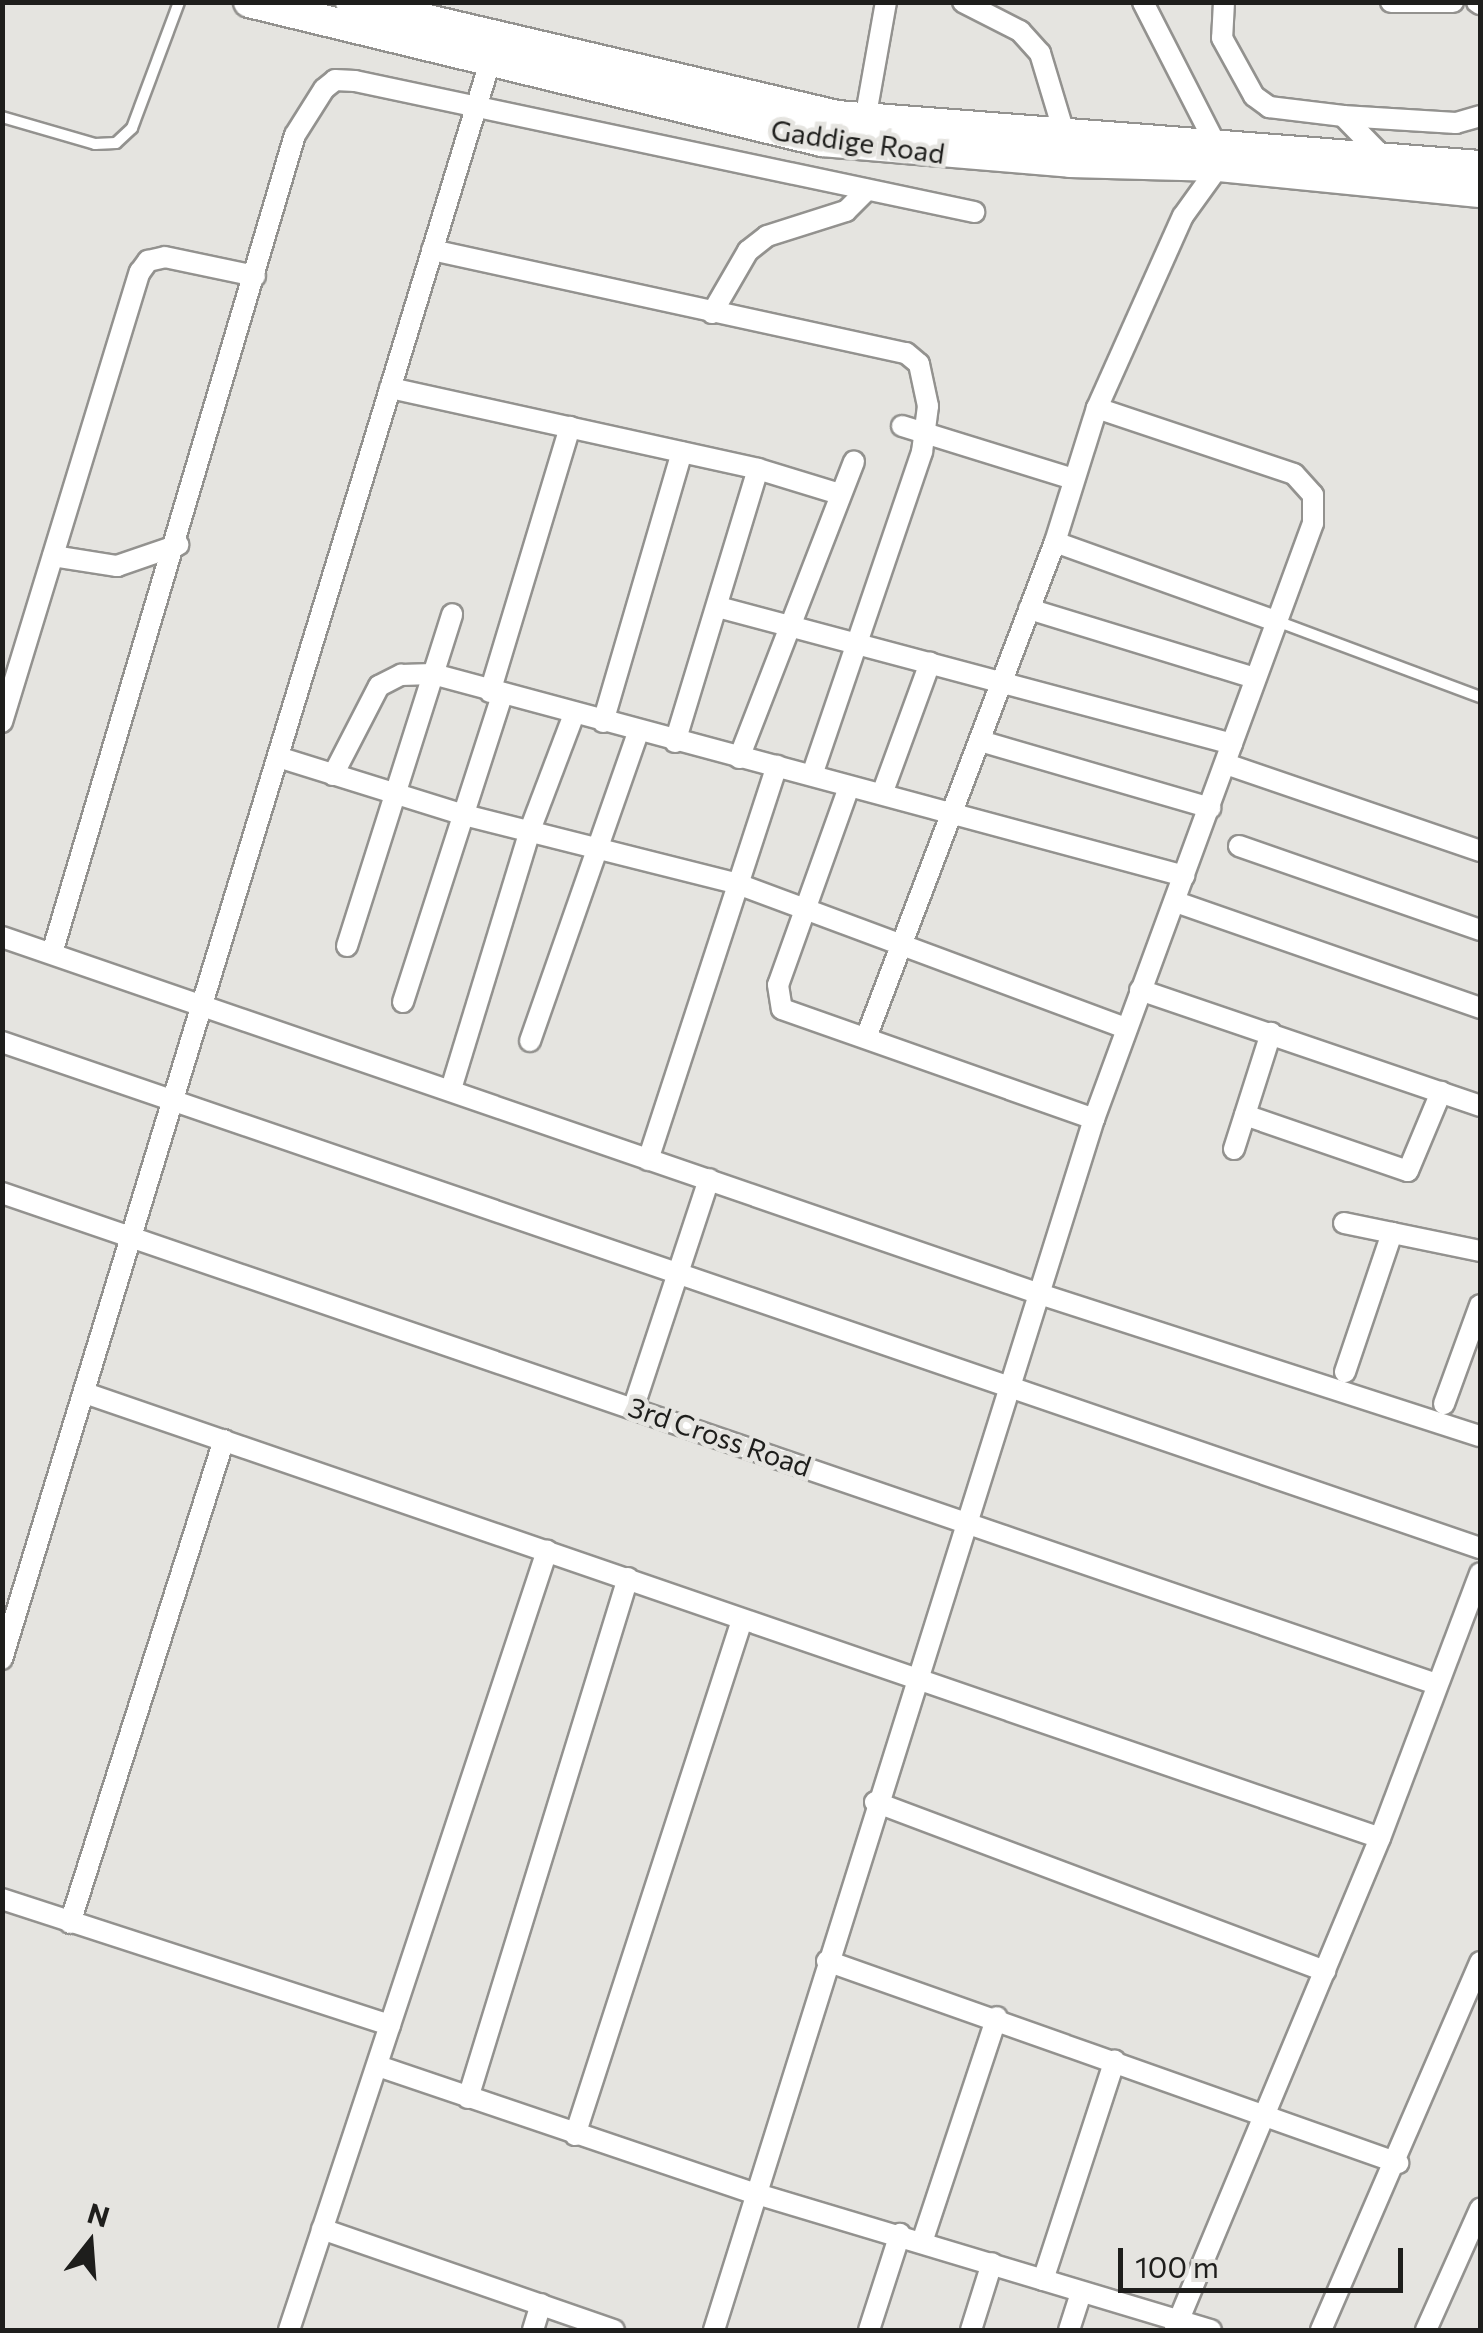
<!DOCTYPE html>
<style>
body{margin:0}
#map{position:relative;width:1483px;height:2333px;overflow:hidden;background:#e5e4e0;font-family:Commissioner,sans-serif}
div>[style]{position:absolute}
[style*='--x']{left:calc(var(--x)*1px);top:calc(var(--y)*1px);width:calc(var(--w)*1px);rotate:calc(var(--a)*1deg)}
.roads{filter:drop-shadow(2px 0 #93928f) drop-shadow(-2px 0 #93928f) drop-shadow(0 2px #93928f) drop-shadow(0 -2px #93928f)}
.service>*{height:10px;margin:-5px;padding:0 5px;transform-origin:5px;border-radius:5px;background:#fff}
.minor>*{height:20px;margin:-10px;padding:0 10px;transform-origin:10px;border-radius:10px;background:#fff}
.secondary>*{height:30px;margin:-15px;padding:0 15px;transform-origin:15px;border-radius:15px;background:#fff}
span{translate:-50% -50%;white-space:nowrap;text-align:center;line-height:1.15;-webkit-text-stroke:9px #e5e4e0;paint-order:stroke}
.street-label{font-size:28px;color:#1e1e1c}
.frame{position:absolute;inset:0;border:5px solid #1e1e1c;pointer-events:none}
.north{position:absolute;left:40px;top:2193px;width:100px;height:100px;-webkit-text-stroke:8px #e5e4e0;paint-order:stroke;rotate:17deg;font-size:28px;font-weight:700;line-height:40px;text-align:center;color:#1e1e1c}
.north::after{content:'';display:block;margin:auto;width:35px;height:45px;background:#1e1e1c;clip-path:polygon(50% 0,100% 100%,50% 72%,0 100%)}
.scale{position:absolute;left:1118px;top:2248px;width:285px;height:45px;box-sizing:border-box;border:5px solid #1e1e1c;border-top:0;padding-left:12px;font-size:30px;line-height:35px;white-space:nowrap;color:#1e1e1c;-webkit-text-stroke:8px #e5e4e0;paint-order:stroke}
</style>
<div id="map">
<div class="roads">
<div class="service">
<i style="--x:2;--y:117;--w:97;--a:16.2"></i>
<i style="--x:95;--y:144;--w:21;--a:-3"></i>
<i style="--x:116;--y:143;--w:22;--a:-43"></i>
<i style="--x:132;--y:128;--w:134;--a:-69.5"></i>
<i style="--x:1274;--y:620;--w:220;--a:20.5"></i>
</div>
<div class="minor">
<i style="--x:963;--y:2;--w:64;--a:27"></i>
<i style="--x:1020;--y:31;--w:30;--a:48"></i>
<i style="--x:1040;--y:53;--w:87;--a:73.2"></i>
<i style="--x:1224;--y:2;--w:36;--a:93"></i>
<i style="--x:1222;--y:38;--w:66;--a:61.1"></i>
<i style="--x:1254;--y:96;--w:19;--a:36"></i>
<i style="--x:1269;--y:107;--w:75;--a:6.9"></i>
<i style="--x:1343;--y:116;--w:54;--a:45.7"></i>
<i style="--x:1391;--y:2;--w:62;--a:0"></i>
<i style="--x:1477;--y:2;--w:4;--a:34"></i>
<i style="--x:1343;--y:116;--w:113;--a:3.5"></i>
<i style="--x:1456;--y:123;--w:25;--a:-16"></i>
<i style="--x:865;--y:120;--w:120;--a:-79.9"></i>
<i style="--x:432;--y:250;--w:485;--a:12.3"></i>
<i style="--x:906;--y:353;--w:17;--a:40"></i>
<i style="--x:919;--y:364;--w:43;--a:77.9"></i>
<i style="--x:928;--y:406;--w:46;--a:97.4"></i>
<i style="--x:922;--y:452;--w:341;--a:108.8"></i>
<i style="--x:712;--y:313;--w:72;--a:-59.9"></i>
<i style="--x:748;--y:251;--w:24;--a:-38"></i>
<i style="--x:767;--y:236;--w:83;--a:-17.6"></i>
<i style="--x:846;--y:211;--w:30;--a:-45"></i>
<i style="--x:390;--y:388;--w:377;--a:12.4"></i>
<i style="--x:758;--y:469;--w:86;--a:17"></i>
<i style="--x:902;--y:426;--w:179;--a:17.2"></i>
<i style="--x:1055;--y:542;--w:232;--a:19.7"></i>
<i style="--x:53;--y:556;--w:65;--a:8.9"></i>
<i style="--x:117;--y:566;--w:65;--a:-19"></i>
<i style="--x:718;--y:607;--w:532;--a:14.92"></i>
<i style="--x:1029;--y:609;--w:233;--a:17"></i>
<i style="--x:490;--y:692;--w:277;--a:-73.2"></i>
<i style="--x:2;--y:722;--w:471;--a:-73"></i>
<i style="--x:140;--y:272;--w:14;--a:-54"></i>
<i style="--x:148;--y:261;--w:17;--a:-13"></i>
<i style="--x:165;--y:257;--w:92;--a:11.9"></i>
<i style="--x:603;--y:722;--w:281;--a:-73.7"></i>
<i style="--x:980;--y:741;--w:240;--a:16.2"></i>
<i style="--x:675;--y:742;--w:285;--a:-73.1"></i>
<i style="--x:278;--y:757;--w:195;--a:17.3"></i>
<i style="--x:464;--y:815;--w:283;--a:14.1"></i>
<i style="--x:738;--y:884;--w:413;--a:20.4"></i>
<i style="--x:739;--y:758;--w:318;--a:-68.8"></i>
<i style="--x:1226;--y:764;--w:268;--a:18.9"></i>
<i style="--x:333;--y:775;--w:100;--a:-62.7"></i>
<i style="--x:379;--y:686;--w:25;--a:-27"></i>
<i style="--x:401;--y:675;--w:32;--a:-2"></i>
<i style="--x:433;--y:674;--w:778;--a:15.05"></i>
<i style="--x:849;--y:787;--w:210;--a:109.7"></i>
<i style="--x:778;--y:985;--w:24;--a:81"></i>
<i style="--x:782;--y:1009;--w:331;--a:19.4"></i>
<i style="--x:882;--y:794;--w:140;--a:-69.9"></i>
<i style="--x:1239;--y:846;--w:255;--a:19.2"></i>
<i style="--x:1176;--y:902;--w:322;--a:19.2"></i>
<i style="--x:2;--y:937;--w:1101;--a:18.98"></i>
<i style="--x:1043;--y:1295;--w:459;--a:17.9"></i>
<i style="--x:347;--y:946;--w:348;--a:-72.4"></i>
<i style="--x:52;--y:953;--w:853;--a:-73.46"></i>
<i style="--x:295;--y:135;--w:54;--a:-57.8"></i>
<i style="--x:324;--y:89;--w:14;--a:-39"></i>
<i style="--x:335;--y:80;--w:20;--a:3"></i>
<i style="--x:355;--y:81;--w:633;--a:11.95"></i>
<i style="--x:1140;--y:990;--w:359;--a:18.8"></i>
<i style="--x:403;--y:1002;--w:323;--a:-72.1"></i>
<i style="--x:867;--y:1035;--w:528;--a:-69.13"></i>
<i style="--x:1055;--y:542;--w:140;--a:-72.6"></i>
<i style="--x:1097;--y:408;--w:210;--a:-65.9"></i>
<i style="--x:1183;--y:216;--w:62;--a:-54.2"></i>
<i style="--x:1219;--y:166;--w:25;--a:-101"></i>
<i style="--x:1214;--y:141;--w:156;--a:-117.1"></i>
<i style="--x:530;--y:1041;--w:327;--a:-70.7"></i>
<i style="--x:2;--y:1042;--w:1562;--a:18.9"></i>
<i style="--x:451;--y:1089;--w:271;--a:-73"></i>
<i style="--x:530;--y:830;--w:124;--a:-69.2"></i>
<i style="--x:1245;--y:1115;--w:172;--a:19"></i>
<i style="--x:1408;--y:1171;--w:86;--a:-67.3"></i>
<i style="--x:1234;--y:1149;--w:122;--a:-72.3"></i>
<i style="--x:648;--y:1160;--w:415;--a:-71.9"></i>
<i style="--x:2;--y:1193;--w:1516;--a:18.9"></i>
<i style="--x:1344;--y:1223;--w:139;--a:11.6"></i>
<i style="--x:1345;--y:1372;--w:147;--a:-71.3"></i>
<i style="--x:85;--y:1393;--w:1369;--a:18.96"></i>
<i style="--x:1444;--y:1404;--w:105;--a:-70"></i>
<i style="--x:634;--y:1406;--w:239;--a:-71.7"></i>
<i style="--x:2;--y:1659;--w:1683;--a:-73.01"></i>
<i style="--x:875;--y:1802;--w:481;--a:20.6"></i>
<i style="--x:2;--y:1899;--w:408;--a:18"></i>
<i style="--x:70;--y:1923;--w:507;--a:-72.32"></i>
<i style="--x:827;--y:1961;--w:606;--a:19.48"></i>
<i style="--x:378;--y:2066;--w:400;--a:18.7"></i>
<i style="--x:757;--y:2194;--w:474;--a:16.7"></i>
<i style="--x:468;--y:2098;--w:544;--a:-72.9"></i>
<i style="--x:575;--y:2135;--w:541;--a:-72.03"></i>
<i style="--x:322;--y:2229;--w:309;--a:19.1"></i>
<i style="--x:922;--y:2242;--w:237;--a:-71.6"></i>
<i style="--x:1043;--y:2280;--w:231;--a:-71.9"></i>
<i style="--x:1175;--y:2329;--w:532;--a:-67.34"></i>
<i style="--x:1380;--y:1838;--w:283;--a:-69.3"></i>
<i style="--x:289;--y:2330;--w:821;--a:-71.68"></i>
<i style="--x:533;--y:2330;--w:27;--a:-73"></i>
<i style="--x:714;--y:2330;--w:1269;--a:-72.58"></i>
<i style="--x:1094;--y:1119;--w:635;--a:-69.82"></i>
<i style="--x:1313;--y:523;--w:28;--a:-90"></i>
<i style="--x:1313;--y:495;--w:28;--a:-132"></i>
<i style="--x:1294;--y:474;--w:208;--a:-161.5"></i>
<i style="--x:869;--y:2330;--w:101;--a:-72.1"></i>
<i style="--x:971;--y:2330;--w:70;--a:-72.6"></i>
<i style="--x:1069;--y:2330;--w:40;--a:-72"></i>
<i style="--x:1321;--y:2330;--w:401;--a:-66.6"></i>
<i style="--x:1426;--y:2330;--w:133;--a:-65.9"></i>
</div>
<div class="secondary">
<i style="--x:249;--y:2;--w:590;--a:13.64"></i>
<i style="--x:822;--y:141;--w:249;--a:4.8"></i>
<i style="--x:1070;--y:162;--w:149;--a:1.5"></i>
<i style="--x:1219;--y:166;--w:262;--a:5.7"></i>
<i style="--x:351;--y:2;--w:499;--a:13.2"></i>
<i style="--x:837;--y:116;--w:645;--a:4.45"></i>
</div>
</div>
<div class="street-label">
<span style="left:858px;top:141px;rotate:8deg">Gaddige Road</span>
<span style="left:720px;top:1436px;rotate:19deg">3rd Cross Road</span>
</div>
<div class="frame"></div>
<div class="north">N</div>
<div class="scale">100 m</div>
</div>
